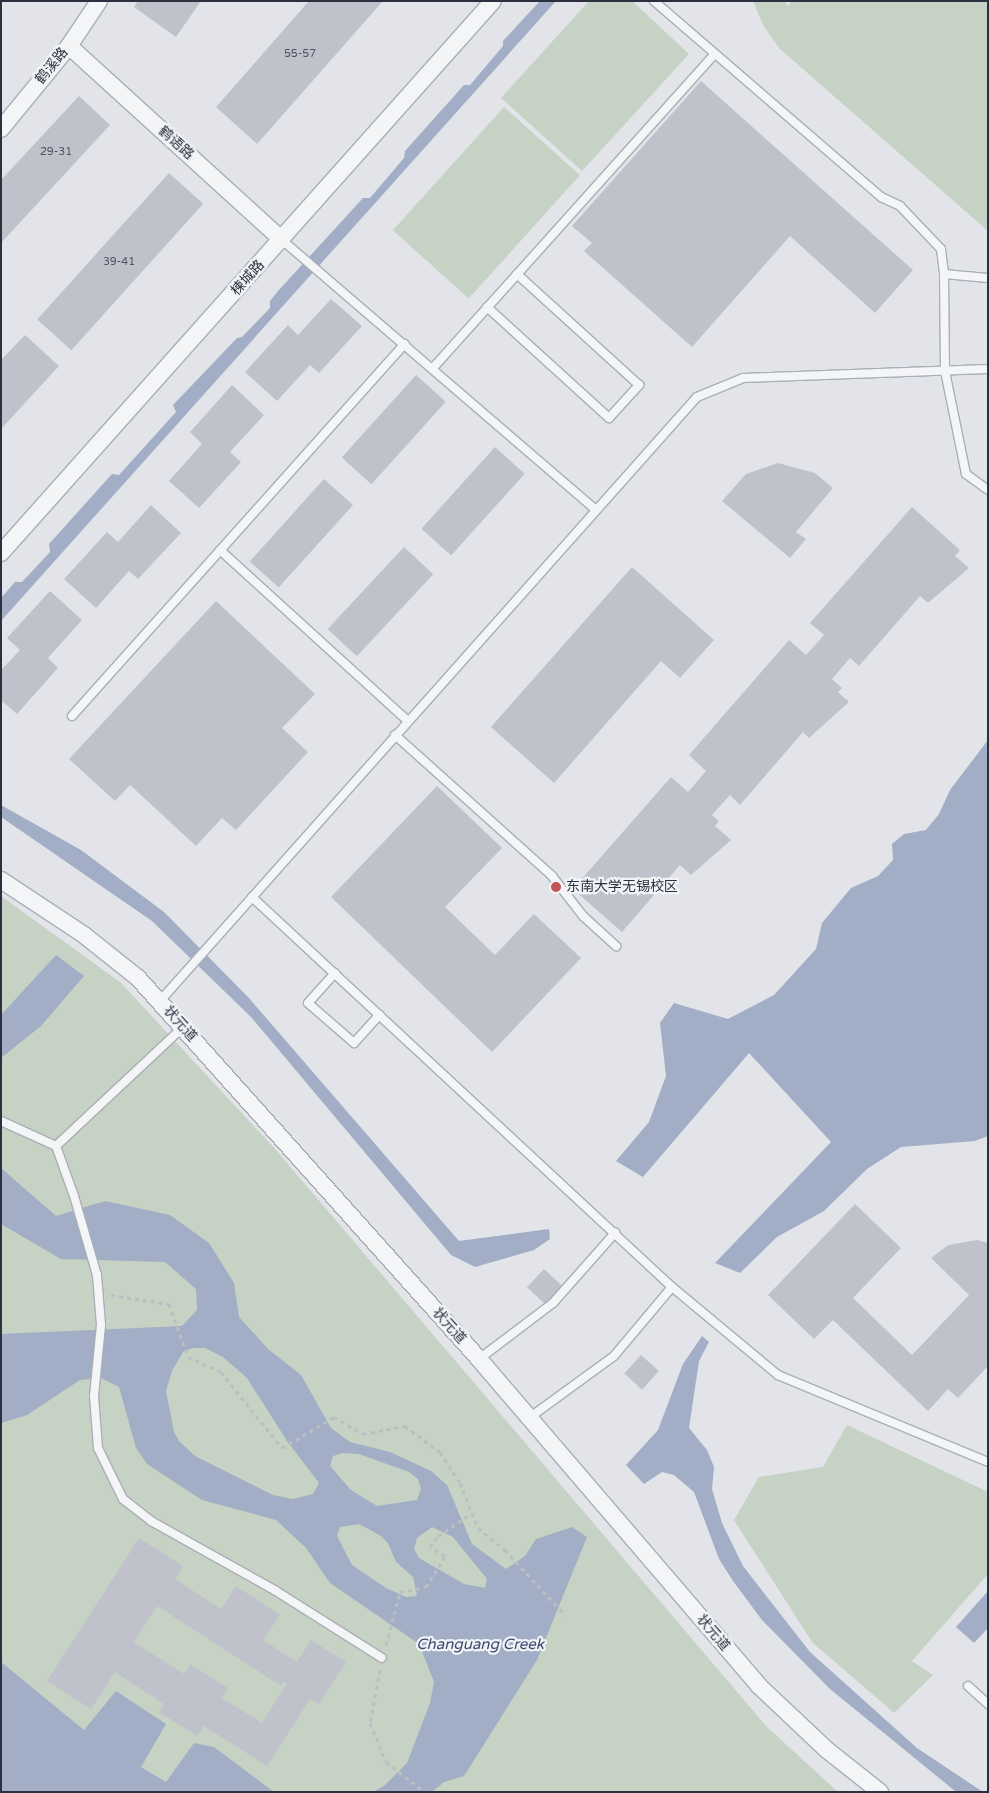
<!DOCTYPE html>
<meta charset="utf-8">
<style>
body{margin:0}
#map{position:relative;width:989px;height:1793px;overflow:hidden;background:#e2e4e9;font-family:"Varela Round","Noto Sans SC",sans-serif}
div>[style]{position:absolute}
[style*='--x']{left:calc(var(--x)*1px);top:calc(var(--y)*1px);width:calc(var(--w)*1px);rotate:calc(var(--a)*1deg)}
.green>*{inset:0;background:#c6d2c4;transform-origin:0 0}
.water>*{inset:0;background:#a1aec5}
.building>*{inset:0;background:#c0c2cb;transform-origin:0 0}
.path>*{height:3px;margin-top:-1.5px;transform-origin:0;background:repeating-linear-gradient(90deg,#bcbec3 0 4px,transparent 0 8px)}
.roads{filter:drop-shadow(1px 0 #abaeb6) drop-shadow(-1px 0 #abaeb6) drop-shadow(0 1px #abaeb6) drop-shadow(0 -1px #abaeb6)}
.lane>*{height:8px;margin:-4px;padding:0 4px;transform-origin:4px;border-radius:4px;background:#f4f5f7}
.street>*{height:16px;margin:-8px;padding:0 8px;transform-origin:8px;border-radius:8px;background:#f4f5f7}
.dots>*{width:14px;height:14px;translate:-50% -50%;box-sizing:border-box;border:2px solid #f1f3f6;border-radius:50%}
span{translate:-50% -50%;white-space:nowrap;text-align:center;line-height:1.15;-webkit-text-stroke:4.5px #f1f3f6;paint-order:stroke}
.number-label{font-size:11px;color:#515462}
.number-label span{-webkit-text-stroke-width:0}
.street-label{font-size:14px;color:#2c303f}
.poi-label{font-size:14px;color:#2c303f}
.left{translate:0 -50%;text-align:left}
.water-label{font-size:15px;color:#3a4b6e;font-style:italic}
.frame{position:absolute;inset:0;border:2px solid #2c303f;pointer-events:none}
</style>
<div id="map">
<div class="green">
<i style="clip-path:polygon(589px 1px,632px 1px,689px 54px,582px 171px,501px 98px)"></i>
<i style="clip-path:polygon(753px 1px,785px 1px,787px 6px,792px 1px,988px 1px,988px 231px,780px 49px,763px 25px)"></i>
<i style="left:504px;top:107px;width:102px;height:166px;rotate:42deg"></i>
<i style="clip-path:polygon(1px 896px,121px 983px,275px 1149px,767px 1727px,838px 1792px,1px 1792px)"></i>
<i style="clip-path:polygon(847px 1425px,988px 1492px,988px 1574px,912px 1661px,933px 1675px,894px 1713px,812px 1642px,734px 1520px,759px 1477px,823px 1467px)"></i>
</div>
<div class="water">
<i style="clip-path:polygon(540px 1px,556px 1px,1px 621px,1px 598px,15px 582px,22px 582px,50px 552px,49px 544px,112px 474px,119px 475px,176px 412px,173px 405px,237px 338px,242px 337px,270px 308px,270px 301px,278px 291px,363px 198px,370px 198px,404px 158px,405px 151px,464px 85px,470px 85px,503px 46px,503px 41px)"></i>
<i style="clip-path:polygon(988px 740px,988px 1136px,975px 1141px,901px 1147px,867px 1169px,824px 1211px,777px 1237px,740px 1273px,715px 1263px,831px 1142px,749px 1053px,643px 1177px,616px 1161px,649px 1122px,666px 1076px,660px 1023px,674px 1003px,728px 1019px,774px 995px,816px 949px,822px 923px,851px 888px,878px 876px,893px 860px,892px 844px,904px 834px,926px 830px,939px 814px,950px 790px)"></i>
<i style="clip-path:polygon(1px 805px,81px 850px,164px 912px,248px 997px,459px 1241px,549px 1229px,550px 1239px,534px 1250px,475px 1267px,451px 1255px,251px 1017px,152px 921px,1px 817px)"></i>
<i style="clip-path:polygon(56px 955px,84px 976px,41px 1026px,1px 1058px,1px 1015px)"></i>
<i style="clip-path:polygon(evenodd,1px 1168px,56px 1216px,105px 1201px,170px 1215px,209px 1243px,234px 1283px,239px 1317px,268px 1349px,301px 1375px,331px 1428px,350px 1442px,390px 1452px,431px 1471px,447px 1485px,472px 1544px,506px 1569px,525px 1556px,536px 1539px,572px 1527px,587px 1537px,537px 1660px,464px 1776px,444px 1782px,432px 1792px,373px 1792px,384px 1786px,407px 1763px,430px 1703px,434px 1682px,419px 1644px,330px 1583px,306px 1548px,276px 1520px,202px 1500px,147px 1464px,136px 1448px,119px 1387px,101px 1378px,80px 1380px,27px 1415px,1px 1423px,1px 1334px,182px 1326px,197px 1310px,196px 1289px,165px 1262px,61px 1259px,1px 1224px,1px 1168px,193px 1348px,205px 1348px,223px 1357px,247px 1378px,287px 1441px,319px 1483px,313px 1494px,293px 1499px,273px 1495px,195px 1456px,179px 1441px,174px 1432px,166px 1391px,172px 1371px,183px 1352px,193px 1348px,1px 1168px,343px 1453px,359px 1454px,409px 1472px,418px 1479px,421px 1489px,417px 1500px,377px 1506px,351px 1490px,330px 1466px,333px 1456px,343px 1453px,1px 1168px,359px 1524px,381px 1536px,388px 1543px,396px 1562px,413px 1577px,417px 1596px,406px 1597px,386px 1588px,352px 1565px,337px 1536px,340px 1527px,359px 1524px,1px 1168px,432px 1527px,453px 1537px,487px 1579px,485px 1588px,464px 1584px,419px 1558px,414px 1549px,417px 1538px,432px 1527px)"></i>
<i style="clip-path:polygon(702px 1336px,709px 1342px,699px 1361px,689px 1428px,707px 1450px,714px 1467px,712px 1489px,722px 1523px,743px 1566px,810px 1652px,917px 1748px,983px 1792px,955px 1791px,830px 1689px,762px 1620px,733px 1581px,719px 1559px,694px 1492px,674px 1475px,662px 1472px,644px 1484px,626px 1465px,658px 1430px,683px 1364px)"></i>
<i style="clip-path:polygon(988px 1591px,988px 1628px,974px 1643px,956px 1627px)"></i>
<i style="clip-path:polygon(1px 1662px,84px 1730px,116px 1691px,166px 1724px,141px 1767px,166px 1782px,194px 1743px,214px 1747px,274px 1792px,1px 1792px)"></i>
</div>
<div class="building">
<i style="clip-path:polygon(138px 1px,201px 1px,176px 37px,134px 7px)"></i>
<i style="clip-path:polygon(309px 1px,383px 1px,257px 144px,216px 107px)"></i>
<i style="clip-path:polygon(701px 81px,913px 270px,875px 313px,790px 236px,692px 347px,584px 251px,592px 243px,572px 226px)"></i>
<i style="clip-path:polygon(79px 96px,110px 125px,1px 243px,1px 180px)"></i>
<i style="left:169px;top:173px;width:46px;height:197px;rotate:42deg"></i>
<i style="clip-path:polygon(331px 299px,362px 326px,319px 373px,310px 365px,277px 401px,245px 372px,288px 325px,298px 335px)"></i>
<i style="clip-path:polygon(25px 335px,59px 366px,1px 429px,1px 360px)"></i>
<i style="left:416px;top:375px;width:40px;height:111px;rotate:42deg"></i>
<i style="clip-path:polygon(232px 385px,264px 415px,230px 452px,241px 462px,199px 508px,169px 481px,202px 444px,190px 432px)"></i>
<i style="left:495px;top:447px;width:40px;height:110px;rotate:42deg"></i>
<i style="clip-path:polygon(778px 463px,815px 473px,833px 488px,796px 532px,806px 539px,790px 558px,722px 501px,746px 474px)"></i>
<i style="left:324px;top:479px;width:39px;height:111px;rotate:42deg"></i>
<i style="clip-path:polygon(151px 505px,181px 533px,138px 579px,129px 571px,96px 608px,64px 579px,107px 532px,118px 542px)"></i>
<i style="clip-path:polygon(912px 507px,960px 550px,955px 556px,969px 568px,928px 603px,920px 596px,859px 666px,850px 658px,832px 679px,842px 688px,838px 692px,849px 702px,809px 738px,803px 732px,740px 805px,730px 795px,712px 815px,719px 821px,715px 826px,731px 840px,691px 875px,680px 865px,622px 932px,573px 889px,671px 777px,688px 792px,706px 771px,689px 755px,789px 640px,806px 655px,824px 635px,810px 623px)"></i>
<i style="left:404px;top:547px;width:40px;height:112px;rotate:43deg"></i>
<i style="clip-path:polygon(632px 567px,714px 640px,680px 678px,661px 661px,554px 783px,491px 727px)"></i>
<i style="clip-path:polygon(50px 591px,82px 620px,48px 658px,58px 668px,17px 714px,1px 700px,1px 670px,20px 650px,7px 638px)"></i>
<i style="clip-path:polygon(216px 601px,315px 694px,282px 728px,308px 752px,236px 830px,222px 818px,196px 846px,130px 785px,115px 801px,69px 759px)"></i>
<i style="clip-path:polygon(437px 786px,502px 848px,445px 907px,495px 955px,534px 914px,581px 958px,492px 1052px,331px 897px)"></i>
<i style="clip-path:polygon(855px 1204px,901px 1248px,853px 1298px,912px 1355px,969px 1295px,931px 1258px,948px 1245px,977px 1240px,988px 1243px,988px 1366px,958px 1398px,948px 1389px,928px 1411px,833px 1320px,814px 1339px,768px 1295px)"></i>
<i style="left:544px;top:1269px;width:25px;height:25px;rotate:43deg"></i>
<i style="left:641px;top:1355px;width:24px;height:25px;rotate:42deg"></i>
<i style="clip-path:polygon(evenodd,139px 1538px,183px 1566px,175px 1579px,221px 1609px,236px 1586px,280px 1615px,263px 1640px,297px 1662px,311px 1640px,346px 1662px,319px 1704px,310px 1699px,267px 1766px,204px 1726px,197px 1736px,159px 1712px,164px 1704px,115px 1672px,91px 1709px,47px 1681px,139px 1538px,157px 1606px,281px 1686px,284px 1682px,287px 1683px,262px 1723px,222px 1698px,228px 1688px,190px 1664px,184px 1674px,134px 1642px,157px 1606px)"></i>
</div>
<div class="path">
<i style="--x:111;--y:1295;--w:59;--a:8.8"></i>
<i style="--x:169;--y:1304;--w:56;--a:70.3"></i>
<i style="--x:188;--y:1357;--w:36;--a:24"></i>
<i style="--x:221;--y:1372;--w:97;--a:51.2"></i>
<i style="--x:282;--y:1448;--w:61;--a:-30.8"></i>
<i style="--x:334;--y:1417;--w:34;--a:30"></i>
<i style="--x:363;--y:1434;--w:43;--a:-10.8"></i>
<i style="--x:405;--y:1426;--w:44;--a:36.6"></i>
<i style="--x:440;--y:1452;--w:37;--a:57"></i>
<i style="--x:460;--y:1483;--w:48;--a:68.2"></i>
<i style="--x:478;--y:1528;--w:35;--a:39"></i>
<i style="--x:505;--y:1550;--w:88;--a:47.3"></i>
<i style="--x:386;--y:1645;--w:55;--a:-75.2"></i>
<i style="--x:400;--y:1592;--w:26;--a:-11"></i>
<i style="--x:426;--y:1587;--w:36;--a:-58"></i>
<i style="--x:445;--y:1556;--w:17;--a:-149"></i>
<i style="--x:430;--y:1547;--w:14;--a:-54"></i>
<i style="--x:438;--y:1536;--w:41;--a:-34.1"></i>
<i style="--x:380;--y:1670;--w:54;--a:100.7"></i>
<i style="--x:370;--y:1723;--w:42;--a:67.7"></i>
<i style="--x:386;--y:1762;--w:49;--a:37.6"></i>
</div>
<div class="roads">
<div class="lane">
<i style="--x:654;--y:1;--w:300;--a:40.8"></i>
<i style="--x:881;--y:197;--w:21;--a:25"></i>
<i style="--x:900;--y:206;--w:59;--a:46.4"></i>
<i style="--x:941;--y:249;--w:25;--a:83"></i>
<i style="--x:944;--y:274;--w:97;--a:89.4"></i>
<i style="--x:945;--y:371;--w:105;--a:78.5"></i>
<i style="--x:966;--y:474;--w:27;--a:36"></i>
<i style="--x:282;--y:240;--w:413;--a:40.7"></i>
<i style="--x:944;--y:274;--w:44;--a:5.2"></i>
<i style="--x:487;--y:307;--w:165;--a:42.3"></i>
<i style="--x:609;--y:418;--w:45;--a:-47.7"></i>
<i style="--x:639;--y:385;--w:165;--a:-137.7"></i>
<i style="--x:433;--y:368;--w:421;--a:-48.1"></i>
<i style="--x:220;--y:550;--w:254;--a:42.3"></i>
<i style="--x:72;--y:716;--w:499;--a:-48.2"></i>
<i style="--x:395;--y:735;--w:211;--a:41.9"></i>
<i style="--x:552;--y:876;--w:51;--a:52.2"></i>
<i style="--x:583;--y:916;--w:45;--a:42.3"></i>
<i style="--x:252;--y:897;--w:573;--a:42.88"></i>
<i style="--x:672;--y:1287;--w:138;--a:39.7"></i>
<i style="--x:778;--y:1375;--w:227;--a:22.5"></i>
<i style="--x:335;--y:973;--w:40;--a:132"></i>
<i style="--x:308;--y:1003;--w:61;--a:41"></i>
<i style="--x:354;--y:1043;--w:38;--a:-48"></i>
<i style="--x:160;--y:1001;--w:808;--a:-48.36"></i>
<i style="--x:697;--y:397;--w:50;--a:-22.4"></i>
<i style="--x:743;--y:378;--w:245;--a:-2.1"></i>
<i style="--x:1;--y:1121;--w:60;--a:24.4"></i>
<i style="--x:56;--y:1146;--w:53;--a:70.2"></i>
<i style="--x:74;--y:1196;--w:82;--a:73.8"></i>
<i style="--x:97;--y:1275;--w:50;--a:85.4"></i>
<i style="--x:101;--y:1325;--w:71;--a:95.6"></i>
<i style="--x:94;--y:1396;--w:52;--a:85.6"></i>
<i style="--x:98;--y:1448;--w:57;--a:63.9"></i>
<i style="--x:123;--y:1499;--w:36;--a:38"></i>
<i style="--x:151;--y:1521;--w:143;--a:29.2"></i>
<i style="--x:276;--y:1591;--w:125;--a:32.3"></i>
<i style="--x:56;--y:1146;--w:174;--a:-43.1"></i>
<i style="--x:479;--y:1359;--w:93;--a:-37.1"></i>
<i style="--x:553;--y:1303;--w:94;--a:-48.5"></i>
<i style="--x:529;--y:1418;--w:105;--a:-36.1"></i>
<i style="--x:614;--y:1356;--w:90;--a:-50"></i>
<i style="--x:968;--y:1686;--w:27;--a:42"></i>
</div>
<div class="street">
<i style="--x:69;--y:46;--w:288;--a:42.3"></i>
<i style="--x:1;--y:129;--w:107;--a:-50.7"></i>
<i style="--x:69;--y:46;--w:54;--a:-56.3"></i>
<i style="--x:1;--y:553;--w:739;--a:-48.29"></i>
<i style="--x:1;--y:880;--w:100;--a:33.5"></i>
<i style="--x:84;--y:935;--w:69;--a:38.5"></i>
<i style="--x:138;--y:978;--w:511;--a:48.17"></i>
<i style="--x:479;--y:1359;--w:429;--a:49.4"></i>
<i style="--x:758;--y:1685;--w:95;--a:43.3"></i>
<i style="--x:827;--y:1750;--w:68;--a:38.4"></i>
</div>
</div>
<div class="dots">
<i style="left:556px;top:887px;background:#c05557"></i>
</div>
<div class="number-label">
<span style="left:300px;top:54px">55-57</span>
<span style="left:56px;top:152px">29-31</span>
<span style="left:119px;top:262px">39-41</span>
</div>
<div class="street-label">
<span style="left:52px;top:66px;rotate:-51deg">鹤溪路</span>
<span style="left:176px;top:143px;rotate:42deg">鹤语路</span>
<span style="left:248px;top:278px;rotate:-48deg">楝城路</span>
<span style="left:180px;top:1024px;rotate:48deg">状元道</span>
<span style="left:449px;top:1326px;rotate:48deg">状元道</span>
<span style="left:713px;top:1633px;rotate:49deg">状元道</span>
</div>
<div class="poi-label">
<span class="left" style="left:566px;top:887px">东南大学无锡校区</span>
</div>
<div class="water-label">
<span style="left:480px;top:1645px">Changuang Creek</span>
</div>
<div class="frame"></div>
</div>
